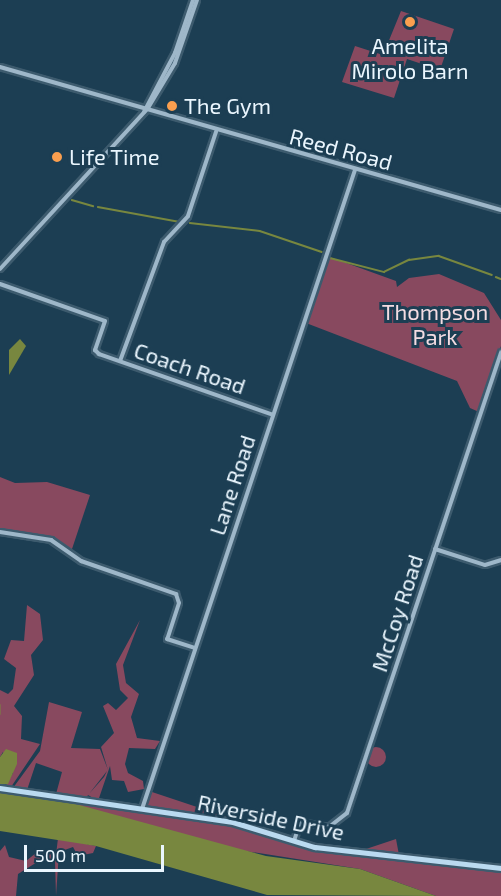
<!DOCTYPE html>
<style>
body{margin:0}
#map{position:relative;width:501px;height:896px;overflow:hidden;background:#1c3e53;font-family:"Exo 2",sans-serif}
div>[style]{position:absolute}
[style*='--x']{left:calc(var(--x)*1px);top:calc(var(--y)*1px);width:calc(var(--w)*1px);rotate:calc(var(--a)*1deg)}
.green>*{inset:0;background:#88495f}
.round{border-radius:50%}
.water>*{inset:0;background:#78873f}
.stream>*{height:1.5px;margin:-0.75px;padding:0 0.75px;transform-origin:0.75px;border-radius:0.75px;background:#78873f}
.roads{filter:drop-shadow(2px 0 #3d5b6e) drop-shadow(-2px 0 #3d5b6e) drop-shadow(0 2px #3d5b6e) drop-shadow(0 -2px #3d5b6e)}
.secondary>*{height:4px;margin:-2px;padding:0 2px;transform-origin:2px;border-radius:2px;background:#9eb7c9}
.primary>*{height:4.5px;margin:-2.25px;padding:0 2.25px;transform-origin:2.25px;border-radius:2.25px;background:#badaf0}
.dots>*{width:16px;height:16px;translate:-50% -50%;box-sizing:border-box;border:3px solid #1c3e53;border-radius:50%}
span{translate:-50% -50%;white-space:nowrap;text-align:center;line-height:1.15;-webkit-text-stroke:6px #1c3e53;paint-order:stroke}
.poi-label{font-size:22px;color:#eaf6fe}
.left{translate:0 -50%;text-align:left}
.street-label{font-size:22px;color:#eaf6fe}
.park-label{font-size:22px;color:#f3dce2}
.scale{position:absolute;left:24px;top:845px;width:140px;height:27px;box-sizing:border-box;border:3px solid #eaf6fe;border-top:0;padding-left:8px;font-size:18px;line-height:21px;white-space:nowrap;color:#eaf6fe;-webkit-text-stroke:4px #1c3e53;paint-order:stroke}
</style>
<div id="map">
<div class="green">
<i style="clip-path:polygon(401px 11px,454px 29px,440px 70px,407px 59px,394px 98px,342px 82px,355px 46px,383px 55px)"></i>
<i style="clip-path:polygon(327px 256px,396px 281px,397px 287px,409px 278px,439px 274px,484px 293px,501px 320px,501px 346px,479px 412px,470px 408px,457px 381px,306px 323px)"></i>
<i style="clip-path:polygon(0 477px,15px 483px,47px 482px,90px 495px,71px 552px,49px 538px,0 530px)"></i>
<i style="clip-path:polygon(27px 605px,40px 614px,43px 640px,31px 655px,34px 675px,14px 706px,22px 716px,21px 739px,40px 744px,11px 787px,6px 785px,13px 773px,3px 752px,0 757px,0 690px,8px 694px,13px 689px,16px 668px,4px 659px,11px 640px,24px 641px)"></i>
<i style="clip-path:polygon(140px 620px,123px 665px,126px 683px,139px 694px,131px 717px,137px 738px,160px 741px,155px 749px,129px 748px,125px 764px,128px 773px,143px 781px,144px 789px,128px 792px,124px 781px,112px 780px,110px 766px,98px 801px,88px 795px,104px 777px,107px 771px,85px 799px,56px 794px,62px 772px,36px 763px,27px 790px,13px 788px,40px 751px,49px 702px,82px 712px,71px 748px,100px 749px,108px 770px,101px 747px,114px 733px,103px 706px,108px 703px,116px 710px,128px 698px,120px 690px,116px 664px)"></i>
<i class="round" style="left:366px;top:747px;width:20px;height:20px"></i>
<i style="clip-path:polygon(149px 791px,227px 817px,226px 819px,152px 809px,145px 804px)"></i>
<i style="clip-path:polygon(26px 794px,232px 822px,307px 846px,501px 868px,501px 896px,436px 896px,360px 869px,239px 850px)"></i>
<i style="clip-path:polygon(58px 838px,96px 846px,93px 853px,78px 856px,73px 847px,59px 852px,56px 896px,55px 861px,42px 859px,18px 874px,16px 896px,0 896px,0 851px,5px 845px,9px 857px,26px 861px,36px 853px,56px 855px)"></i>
<i style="clip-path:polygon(396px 839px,399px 855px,364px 851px,366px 849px)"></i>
</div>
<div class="water">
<i style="clip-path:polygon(20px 339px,26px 346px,9px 375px,9px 350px)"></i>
<i style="clip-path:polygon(6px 749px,17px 753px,17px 764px,8px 784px,0 785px,0 757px)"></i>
<i style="clip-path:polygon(0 792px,61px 800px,266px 856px,360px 869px,436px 896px,267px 895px,96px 846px,0 831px)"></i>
</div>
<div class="stream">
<i style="--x:72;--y:200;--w:22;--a:16"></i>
<i style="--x:98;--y:207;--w:83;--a:10.4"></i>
<i style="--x:190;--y:223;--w:70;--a:6.5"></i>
<i style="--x:260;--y:231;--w:65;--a:18.7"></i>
<i style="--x:330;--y:258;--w:56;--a:14.5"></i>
<i style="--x:384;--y:272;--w:28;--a:-26"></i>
<i style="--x:409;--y:260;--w:30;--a:-8"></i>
<i style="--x:439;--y:256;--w:56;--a:19.7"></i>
<i style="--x:496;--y:277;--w:5;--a:22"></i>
<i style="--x:0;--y:705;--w:9;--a:90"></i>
</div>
<div class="roads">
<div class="secondary">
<i style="--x:0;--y:67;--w:521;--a:15.93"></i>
<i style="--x:144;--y:112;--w:67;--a:-62.3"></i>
<i style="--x:175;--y:53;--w:56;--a:-71.2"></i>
<i style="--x:0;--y:269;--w:219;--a:-47.4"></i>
<i style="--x:148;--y:108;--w:52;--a:-59"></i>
<i style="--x:175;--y:63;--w:67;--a:-70.8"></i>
<i style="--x:0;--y:284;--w:111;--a:19.4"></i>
<i style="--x:105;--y:321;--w:31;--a:109"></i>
<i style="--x:95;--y:350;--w:6;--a:45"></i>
<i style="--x:99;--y:354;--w:184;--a:19.3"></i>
<i style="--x:120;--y:361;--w:127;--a:-69.7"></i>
<i style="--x:164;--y:242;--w:35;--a:-47"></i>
<i style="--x:188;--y:216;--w:89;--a:-71.6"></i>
<i style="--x:0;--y:532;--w:52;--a:8.9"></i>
<i style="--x:51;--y:540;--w:37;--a:35"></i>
<i style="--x:81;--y:561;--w:101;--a:19.2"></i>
<i style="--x:176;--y:594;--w:9;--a:72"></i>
<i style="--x:179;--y:603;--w:38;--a:108"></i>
<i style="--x:167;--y:639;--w:29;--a:18"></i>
<i style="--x:435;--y:549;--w:52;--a:17.7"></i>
<i style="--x:485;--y:565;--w:17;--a:-17"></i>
<i style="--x:142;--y:809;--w:674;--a:-71.57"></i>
<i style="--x:294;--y:841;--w:20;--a:-72"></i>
<i style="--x:300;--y:822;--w:29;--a:10"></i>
<i style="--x:329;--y:827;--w:23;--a:-38"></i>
<i style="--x:347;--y:813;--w:486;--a:-71.5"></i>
</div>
<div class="primary">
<i style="--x:0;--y:788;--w:235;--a:8.3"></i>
<i style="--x:233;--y:822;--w:86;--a:17"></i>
<i style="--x:315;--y:847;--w:187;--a:6.4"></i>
</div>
</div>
<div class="dots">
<i style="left:410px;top:22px;background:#fa9f4f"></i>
<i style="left:172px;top:106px;background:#fa9f4f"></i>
<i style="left:57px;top:157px;background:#fa9f4f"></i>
</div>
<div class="poi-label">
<span style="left:410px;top:58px">Amelita<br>Mirolo Barn</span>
<span class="left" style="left:184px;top:106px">The Gym</span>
<span class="left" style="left:69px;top:157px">Life Time</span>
</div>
<div class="street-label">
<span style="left:341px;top:149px;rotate:15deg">Reed Road</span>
<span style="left:190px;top:368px;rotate:19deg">Coach Road</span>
<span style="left:232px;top:485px;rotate:-72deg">Lane Road</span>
<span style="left:397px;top:613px;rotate:-72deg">McCoy Road</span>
<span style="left:271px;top:817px;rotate:12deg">Riverside Drive</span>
</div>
<div class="park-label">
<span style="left:435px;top:324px">Thompson<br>Park</span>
</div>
<div class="scale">500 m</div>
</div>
